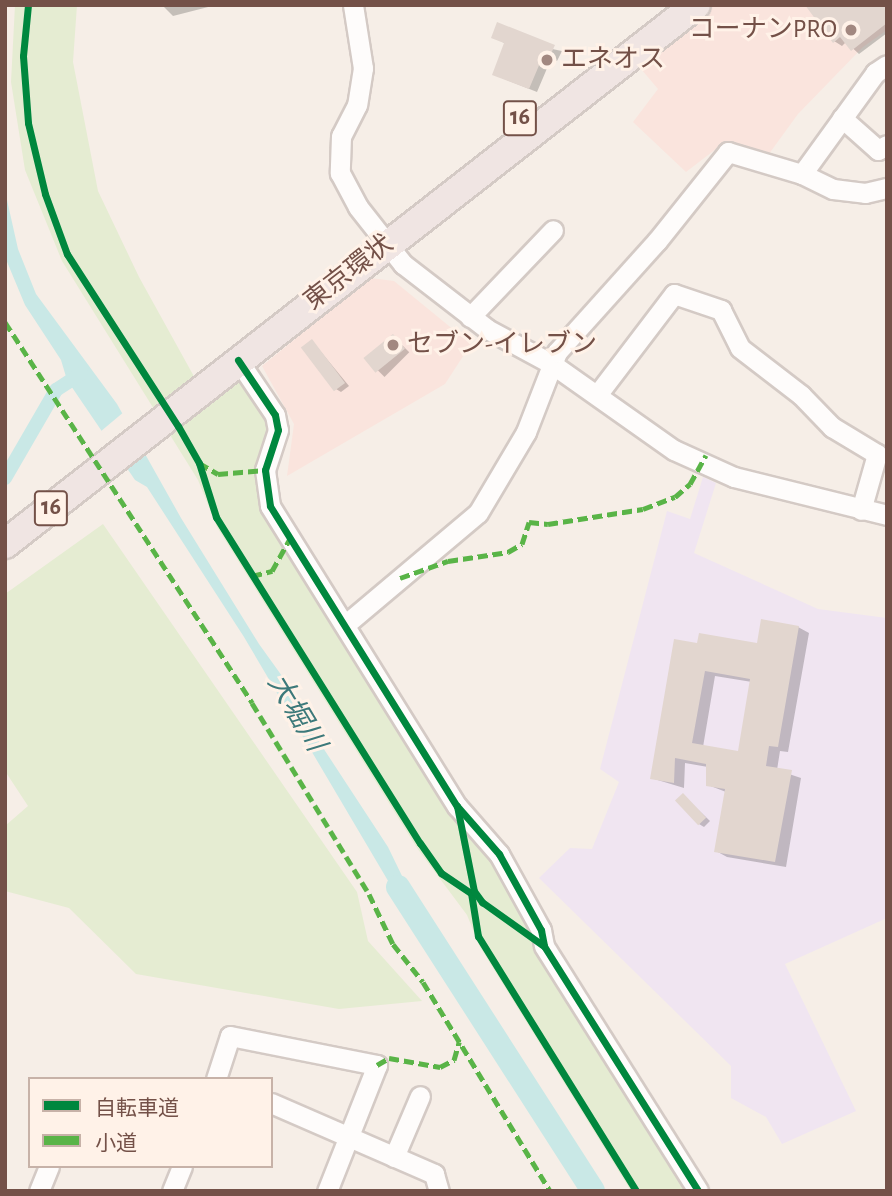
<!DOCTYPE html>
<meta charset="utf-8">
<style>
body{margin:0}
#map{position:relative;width:892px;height:1196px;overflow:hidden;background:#f6eee7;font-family:"Alegreya Sans","Noto Sans JP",sans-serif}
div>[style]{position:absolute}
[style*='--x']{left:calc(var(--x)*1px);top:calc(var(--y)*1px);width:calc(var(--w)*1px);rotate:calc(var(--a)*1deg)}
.commercial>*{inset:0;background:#fae4dd}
.education>*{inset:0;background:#f0e5f1}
.green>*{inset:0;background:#e5ecd2}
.water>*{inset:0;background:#c9e8e6}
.pier>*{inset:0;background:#f6eee7}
.shadow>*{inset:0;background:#0003;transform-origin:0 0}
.canal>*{height:14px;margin:-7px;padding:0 7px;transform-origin:7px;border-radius:7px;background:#c9e8e6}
.river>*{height:24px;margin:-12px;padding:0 12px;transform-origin:12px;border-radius:12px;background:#c9e8e6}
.building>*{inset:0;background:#e2d6cf;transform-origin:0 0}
.roads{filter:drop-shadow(2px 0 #d4cac5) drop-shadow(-2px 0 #d4cac5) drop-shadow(0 2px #d4cac5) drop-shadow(0 -2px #d4cac5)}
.minor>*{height:19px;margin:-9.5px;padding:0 9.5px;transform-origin:9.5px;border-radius:9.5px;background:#fefcfb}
.highway>*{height:28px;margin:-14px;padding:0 14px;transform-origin:14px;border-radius:14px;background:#f0e5e3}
.quiet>*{height:5px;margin-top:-2.5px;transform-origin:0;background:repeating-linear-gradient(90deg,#59b447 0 10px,transparent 0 15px)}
.cycleway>*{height:7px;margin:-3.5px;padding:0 3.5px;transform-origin:3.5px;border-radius:3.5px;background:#00873e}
.dots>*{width:19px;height:19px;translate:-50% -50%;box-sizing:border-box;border:4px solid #fff2e8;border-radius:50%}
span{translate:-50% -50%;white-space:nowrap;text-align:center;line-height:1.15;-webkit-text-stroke:6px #fff2e8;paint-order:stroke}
.shield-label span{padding:2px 5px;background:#fff2e8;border:2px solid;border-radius:5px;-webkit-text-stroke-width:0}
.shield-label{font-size:24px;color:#745148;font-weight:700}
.poi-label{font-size:26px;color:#745148}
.right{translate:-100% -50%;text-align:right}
.left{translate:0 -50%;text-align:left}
.street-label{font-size:26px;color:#745148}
.water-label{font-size:28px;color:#3c797a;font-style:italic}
.frame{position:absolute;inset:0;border:7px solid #745148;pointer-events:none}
.legend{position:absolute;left:28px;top:1077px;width:245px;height:91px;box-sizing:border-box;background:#fff2e8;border:2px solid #c7b2a8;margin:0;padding:9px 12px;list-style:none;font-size:21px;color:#745148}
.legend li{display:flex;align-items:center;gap:14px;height:35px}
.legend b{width:35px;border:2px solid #c7b2a8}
</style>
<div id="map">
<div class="commercial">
<i style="clip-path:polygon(713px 5px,887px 5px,887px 30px,863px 47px,798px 114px,766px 158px,725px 142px,686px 172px,633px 122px,658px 89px,636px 63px)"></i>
<i style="clip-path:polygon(370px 278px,394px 281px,471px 344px,445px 384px,287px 476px,294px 424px,262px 366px)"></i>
</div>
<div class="education">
<i style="clip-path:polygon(703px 477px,716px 483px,694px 553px,818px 609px,887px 618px,887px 918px,785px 964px,856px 1111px,782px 1144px,766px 1117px,731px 1098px,731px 1066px,539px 878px,570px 848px,592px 849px,619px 782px,600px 769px,667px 511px,690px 519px)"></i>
</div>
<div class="green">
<i style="clip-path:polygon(15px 5px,77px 5px,73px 62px,98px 191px,139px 277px,207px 400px,242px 375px,271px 417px,260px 477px,492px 852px,692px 1191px,631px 1191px,480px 947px,467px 915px,417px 848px,217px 527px,198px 480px,62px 261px,25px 170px,11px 82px)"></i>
<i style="clip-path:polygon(103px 524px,357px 892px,368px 941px,422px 1001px,339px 1009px,136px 974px,69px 908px,5px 891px,5px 826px,28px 806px,5px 771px,5px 594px)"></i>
</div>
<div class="water">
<i style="clip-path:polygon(5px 191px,18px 249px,36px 294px,117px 404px,181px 518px,259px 644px,315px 722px,314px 734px,388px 847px,419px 911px,410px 918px,244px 637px,147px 487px,135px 480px,67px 380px,61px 360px,25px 305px,5px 257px)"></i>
</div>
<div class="pier">
<i style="clip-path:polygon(125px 411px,148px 450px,124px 469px,100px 432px)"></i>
</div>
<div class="shadow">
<i style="clip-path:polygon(162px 5px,216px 5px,173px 16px)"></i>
<i style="clip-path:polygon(807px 5px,887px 5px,887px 33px,859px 54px,846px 42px,842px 46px,834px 41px)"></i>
<i style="clip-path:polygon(493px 37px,562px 51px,557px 61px,551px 59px,537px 92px,502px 78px,506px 44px)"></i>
<i style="left:393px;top:336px;width:23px;height:35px;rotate:45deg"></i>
<i style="clip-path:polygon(312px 341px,349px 386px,341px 392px,336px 389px)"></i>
<i style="clip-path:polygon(evenodd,798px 627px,809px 633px,788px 752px,780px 751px,777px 770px,801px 778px,786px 867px,727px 857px,716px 851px,726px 792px,708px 785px,708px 767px,685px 763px,684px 788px,651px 778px,698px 645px,758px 645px,798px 627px,715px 676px,752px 682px,739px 753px,703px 747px,715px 676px)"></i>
<i style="clip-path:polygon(683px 795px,710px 821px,704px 827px,699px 824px)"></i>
</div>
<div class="canal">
<i style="--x:5;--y:478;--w:102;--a:-59.9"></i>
<i style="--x:56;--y:390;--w:30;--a:-33"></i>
</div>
<div class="river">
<i style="--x:398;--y:887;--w:361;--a:57.3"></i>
</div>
<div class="building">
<i style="clip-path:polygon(805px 5px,887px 5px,887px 23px,851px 51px,840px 37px,833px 43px)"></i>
<i style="clip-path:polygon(497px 22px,555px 45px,549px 58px,543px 56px,529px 89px,492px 75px,504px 43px,491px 38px)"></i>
<i style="left:393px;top:334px;width:19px;height:38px;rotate:51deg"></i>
<i style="left:312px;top:339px;width:55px;height:14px;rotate:53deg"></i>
<i style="clip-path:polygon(evenodd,761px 619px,799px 626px,778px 747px,769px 746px,766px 766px,792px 770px,775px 862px,714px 852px,725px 789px,706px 786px,706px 764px,675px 758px,674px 783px,650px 779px,674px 639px,697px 643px,699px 633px,757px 643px,761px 619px,705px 671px,750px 679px,738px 751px,692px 743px,705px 671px)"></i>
<i style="left:683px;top:793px;width:34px;height:11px;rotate:47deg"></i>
</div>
<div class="roads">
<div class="minor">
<i style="--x:353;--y:5;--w:64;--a:81"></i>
<i style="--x:363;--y:68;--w:37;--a:99"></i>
<i style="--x:357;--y:105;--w:35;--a:117"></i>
<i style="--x:341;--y:136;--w:37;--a:92"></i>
<i style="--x:340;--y:173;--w:38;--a:62"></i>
<i style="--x:358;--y:207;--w:73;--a:51.7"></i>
<i style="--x:403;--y:264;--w:106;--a:37.7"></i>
<i style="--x:487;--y:329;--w:74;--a:28.3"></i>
<i style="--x:552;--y:364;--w:149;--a:35.2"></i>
<i style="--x:674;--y:450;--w:66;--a:24.2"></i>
<i style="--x:734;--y:477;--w:158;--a:13.9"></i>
<i style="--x:842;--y:118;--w:48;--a:41.6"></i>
<i style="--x:878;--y:150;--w:10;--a:-29"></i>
<i style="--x:802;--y:174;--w:125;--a:-54.1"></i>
<i style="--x:875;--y:73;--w:14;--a:-34"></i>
<i style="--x:470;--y:317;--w:120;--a:-46.3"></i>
<i style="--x:238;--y:360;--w:66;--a:56.1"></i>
<i style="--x:275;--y:415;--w:15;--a:79"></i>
<i style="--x:278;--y:430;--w:42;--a:108"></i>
<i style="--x:265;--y:470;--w:36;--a:82"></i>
<i style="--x:270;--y:506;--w:354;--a:58.1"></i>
<i style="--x:457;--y:806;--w:64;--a:48.8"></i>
<i style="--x:499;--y:854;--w:87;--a:61.1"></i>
<i style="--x:541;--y:930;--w:16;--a:79"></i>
<i style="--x:544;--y:946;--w:289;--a:57.8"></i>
<i style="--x:597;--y:395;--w:127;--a:-52.7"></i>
<i style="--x:674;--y:294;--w:50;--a:18.8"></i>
<i style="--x:721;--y:310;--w:42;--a:63.4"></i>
<i style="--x:740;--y:348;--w:77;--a:37.6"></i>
<i style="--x:801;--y:395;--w:45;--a:45.9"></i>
<i style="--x:832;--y:427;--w:52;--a:31"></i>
<i style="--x:877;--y:454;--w:58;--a:105.9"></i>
<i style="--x:346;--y:624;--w:172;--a:-40.1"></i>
<i style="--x:478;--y:513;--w:94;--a:-59.3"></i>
<i style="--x:526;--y:432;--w:86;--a:-68.8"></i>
<i style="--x:557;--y:352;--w:149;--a:-48"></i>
<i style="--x:657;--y:241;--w:114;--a:-51.4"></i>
<i style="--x:728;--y:152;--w:77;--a:16.6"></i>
<i style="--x:802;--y:174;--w:34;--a:26"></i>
<i style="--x:833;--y:189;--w:32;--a:7"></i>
<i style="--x:865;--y:193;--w:23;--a:-13"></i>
<i style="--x:216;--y:1079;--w:45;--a:-72"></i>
<i style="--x:230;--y:1036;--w:150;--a:11.2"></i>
<i style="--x:377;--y:1065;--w:136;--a:111.6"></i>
<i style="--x:271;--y:1103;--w:178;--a:23.5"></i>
<i style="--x:434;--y:1174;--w:18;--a:74"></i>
<i style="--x:394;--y:1157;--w:66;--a:-66.9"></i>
<i style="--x:39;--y:1191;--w:27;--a:-68"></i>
<i style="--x:172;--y:1191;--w:27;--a:-68"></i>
</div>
<div class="highway">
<i style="--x:5;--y:544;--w:876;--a:-37.96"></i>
</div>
</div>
<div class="quiet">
<i style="--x:5;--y:322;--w:454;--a:57"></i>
<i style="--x:252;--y:703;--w:224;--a:58.5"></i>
<i style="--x:369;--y:894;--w:55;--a:64.4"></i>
<i style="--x:393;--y:944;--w:48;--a:51.7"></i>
<i style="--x:423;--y:982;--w:245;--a:58.7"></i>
<i style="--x:199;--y:463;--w:22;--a:30"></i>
<i style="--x:218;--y:474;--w:47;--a:-4.9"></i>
<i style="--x:252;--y:576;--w:21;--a:-14"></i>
<i style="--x:272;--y:571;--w:37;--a:-61"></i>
<i style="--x:400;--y:578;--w:51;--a:-19.5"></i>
<i style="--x:448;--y:561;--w:61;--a:-8.5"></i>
<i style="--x:508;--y:552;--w:16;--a:-30"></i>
<i style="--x:522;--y:544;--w:23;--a:-72"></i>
<i style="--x:529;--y:522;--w:19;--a:6"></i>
<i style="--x:548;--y:524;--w:96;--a:-9"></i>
<i style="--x:643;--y:509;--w:34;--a:-21"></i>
<i style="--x:675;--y:497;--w:20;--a:-41"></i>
<i style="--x:690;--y:484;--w:33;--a:-61"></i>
<i style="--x:377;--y:1065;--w:14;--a:-30"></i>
<i style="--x:389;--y:1058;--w:52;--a:10"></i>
<i style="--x:440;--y:1067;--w:16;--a:-27"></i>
<i style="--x:454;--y:1060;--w:19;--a:-74"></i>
</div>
<div class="cycleway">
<i style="--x:28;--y:5;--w:51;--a:95.6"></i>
<i style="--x:23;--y:56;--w:67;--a:85.7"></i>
<i style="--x:28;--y:123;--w:73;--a:76.5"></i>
<i style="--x:45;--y:194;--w:64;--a:69.9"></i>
<i style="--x:67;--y:254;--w:205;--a:57.2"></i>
<i style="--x:178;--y:426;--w:43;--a:60.4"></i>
<i style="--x:199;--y:463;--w:57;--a:72.5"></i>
<i style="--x:216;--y:517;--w:385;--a:58"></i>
<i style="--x:420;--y:843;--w:37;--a:55"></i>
<i style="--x:441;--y:873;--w:36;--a:34"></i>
<i style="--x:471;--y:893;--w:44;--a:80.8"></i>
<i style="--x:478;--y:936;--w:300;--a:58.2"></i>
<i style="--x:238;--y:360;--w:66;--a:56.1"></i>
<i style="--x:275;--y:415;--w:15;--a:79"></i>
<i style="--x:278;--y:430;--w:42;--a:108"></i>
<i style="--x:265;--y:470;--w:36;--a:82"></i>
<i style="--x:270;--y:506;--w:354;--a:58.1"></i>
<i style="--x:457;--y:806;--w:64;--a:48.8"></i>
<i style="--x:499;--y:854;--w:87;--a:61.1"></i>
<i style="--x:541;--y:930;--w:16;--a:79"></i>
<i style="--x:544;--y:946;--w:289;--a:57.8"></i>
<i style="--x:457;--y:806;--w:87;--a:78.7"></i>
<i style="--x:474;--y:891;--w:14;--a:54"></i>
<i style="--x:482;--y:902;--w:76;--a:35.4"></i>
</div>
<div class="dots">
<i style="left:851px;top:30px;background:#a28880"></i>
<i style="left:547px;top:60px;background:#a28880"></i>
<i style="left:393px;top:345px;background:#a28880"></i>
</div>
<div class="shield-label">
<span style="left:520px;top:118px">16</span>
<span style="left:51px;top:508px">16</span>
</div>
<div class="poi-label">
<span class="right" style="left:837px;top:30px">コーナンPRO</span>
<span class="left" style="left:561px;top:60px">エネオス</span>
<span class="left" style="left:407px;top:345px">セブン-イレブン</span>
</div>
<div class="street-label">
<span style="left:349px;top:273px;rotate:-38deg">東京環状</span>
</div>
<div class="water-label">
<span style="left:296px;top:713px;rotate:59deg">大堀川</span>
</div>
<div class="frame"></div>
<ul class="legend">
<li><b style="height:9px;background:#00873e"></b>自転車道</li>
<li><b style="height:9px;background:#59b447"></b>小道</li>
</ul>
</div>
